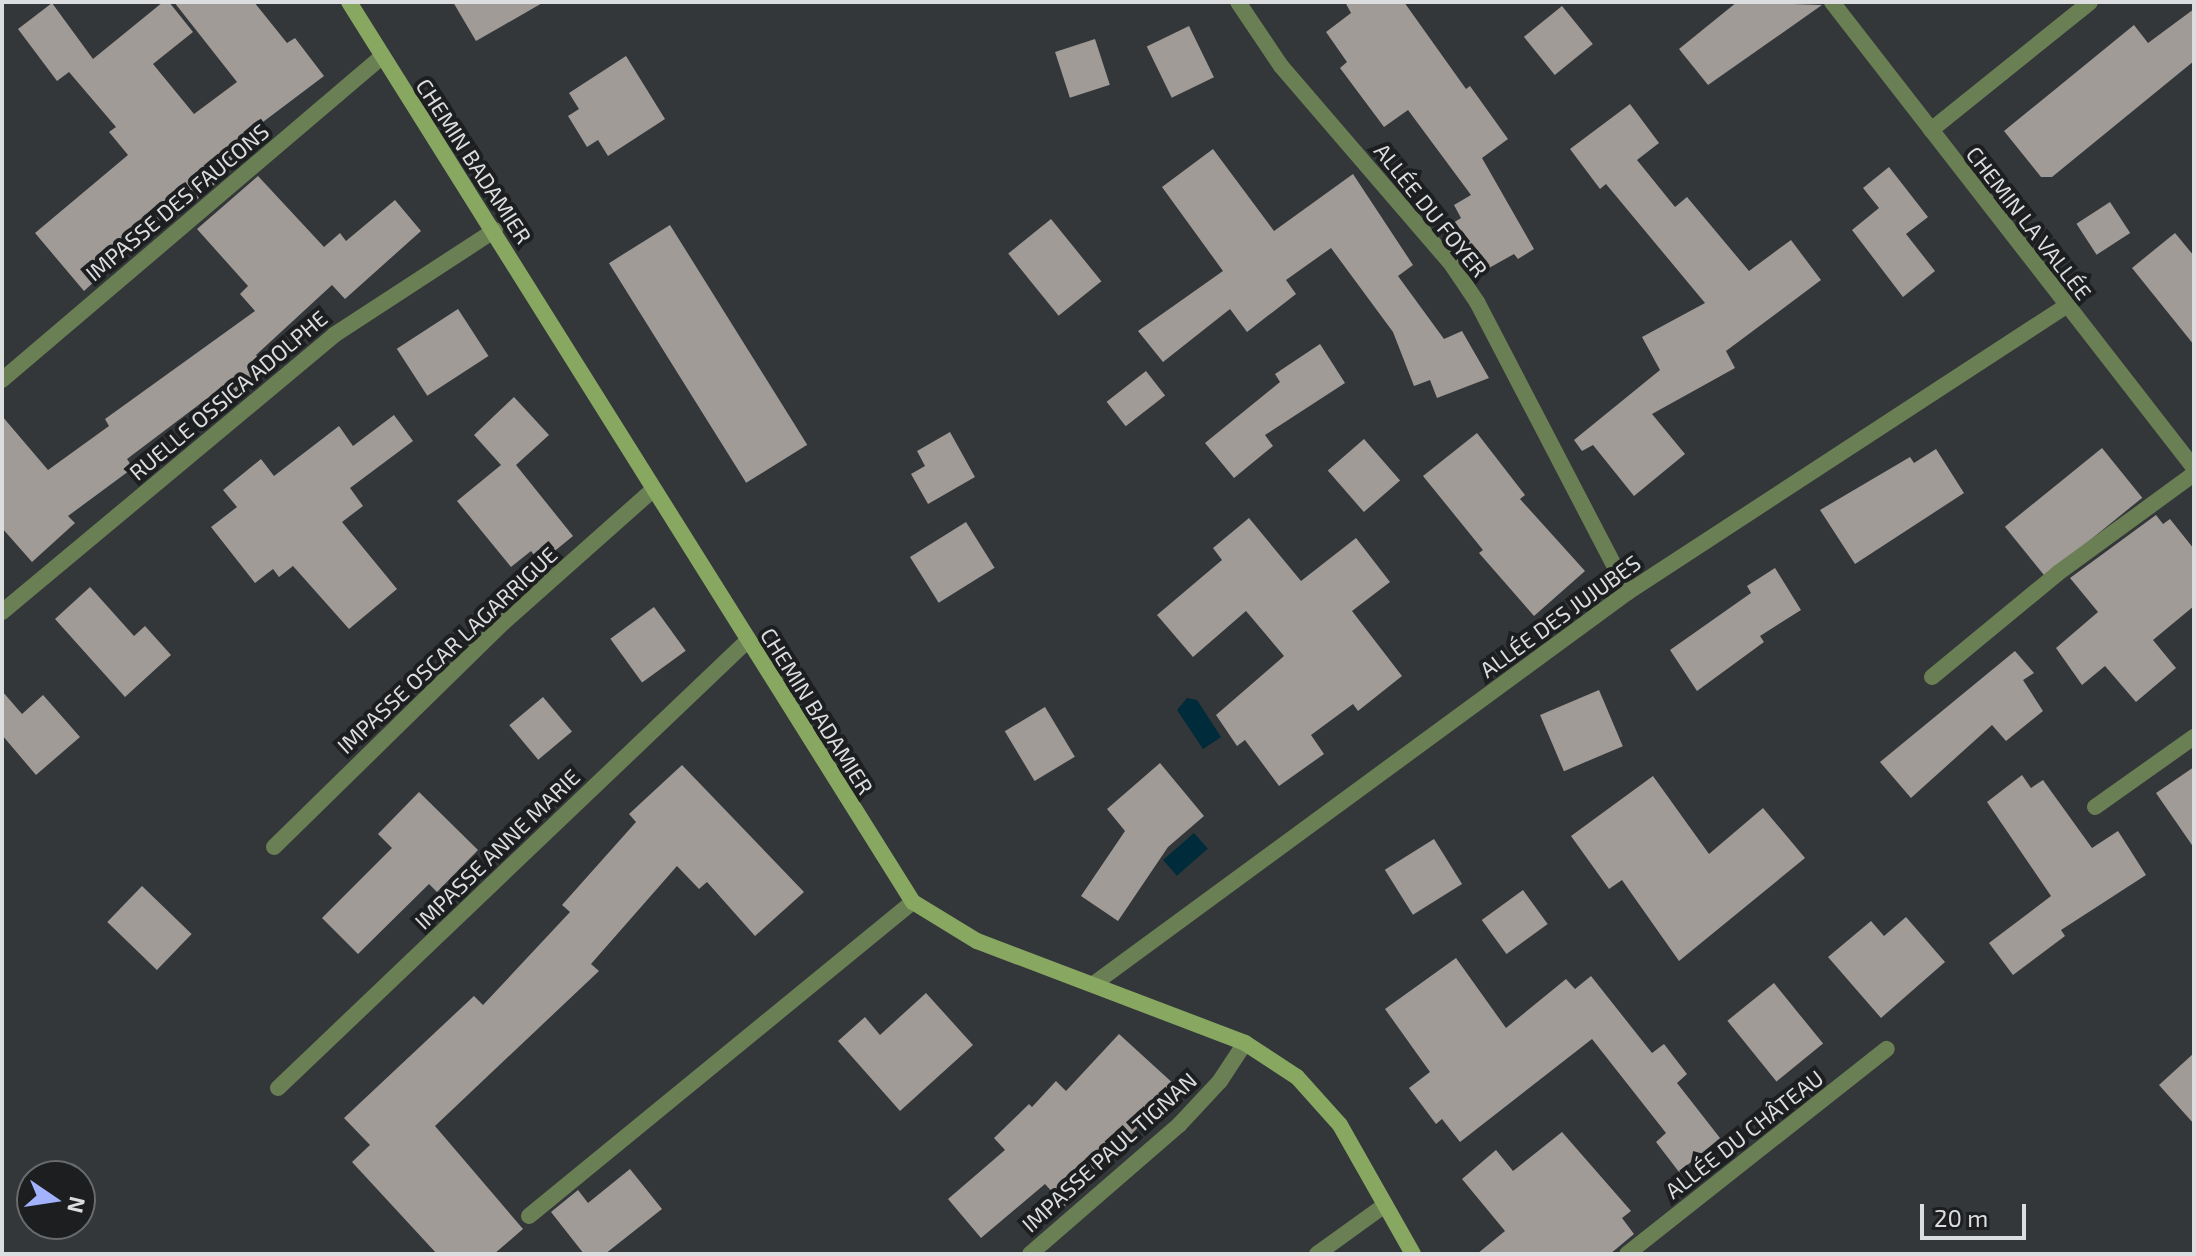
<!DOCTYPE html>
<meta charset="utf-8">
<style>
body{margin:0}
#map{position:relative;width:2196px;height:1256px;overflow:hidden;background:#33373a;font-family:"Exo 2",sans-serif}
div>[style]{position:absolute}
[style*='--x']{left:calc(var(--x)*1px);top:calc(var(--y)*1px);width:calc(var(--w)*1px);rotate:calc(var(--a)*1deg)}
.water>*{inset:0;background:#002b3a;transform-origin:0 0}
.building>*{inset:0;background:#a09b97;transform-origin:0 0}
.lane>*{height:16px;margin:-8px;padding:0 8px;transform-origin:8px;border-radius:8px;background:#6b7f54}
.street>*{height:16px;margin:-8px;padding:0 8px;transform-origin:8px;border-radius:8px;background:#6b7f54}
.secondary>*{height:16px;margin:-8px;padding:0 8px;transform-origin:8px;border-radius:8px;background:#88a862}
span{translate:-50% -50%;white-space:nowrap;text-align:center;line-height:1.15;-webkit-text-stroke:8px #1c1e20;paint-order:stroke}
.street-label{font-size:22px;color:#dbdddf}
.frame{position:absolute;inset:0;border:4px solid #dbdddf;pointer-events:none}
.north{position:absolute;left:16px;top:1160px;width:80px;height:80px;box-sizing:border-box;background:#1c1e20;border:2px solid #686a6c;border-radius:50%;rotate:103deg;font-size:22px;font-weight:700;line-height:32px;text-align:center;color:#dbdddf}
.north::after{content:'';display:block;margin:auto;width:28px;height:36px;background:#a2b2fd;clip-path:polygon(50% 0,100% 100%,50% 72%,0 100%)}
.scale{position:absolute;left:1920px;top:1204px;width:106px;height:36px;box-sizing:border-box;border:4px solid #dbdddf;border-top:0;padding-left:10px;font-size:24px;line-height:28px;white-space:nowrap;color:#dbdddf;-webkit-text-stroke:6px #1c1e20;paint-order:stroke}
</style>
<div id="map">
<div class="water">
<i style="clip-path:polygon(1187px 698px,1197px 700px,1221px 737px,1203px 749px,1177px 710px)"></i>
<i style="left:1194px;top:833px;width:21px;height:41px;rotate:49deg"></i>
</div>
<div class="building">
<i style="clip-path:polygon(163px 2px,169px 2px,193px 32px,153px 64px,194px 114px,237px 82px,174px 2px,254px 2px,287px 43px,295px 38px,324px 76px,231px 146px,243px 160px,182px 212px,176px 206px,84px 291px,35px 233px,128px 155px,109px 132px,116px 127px,69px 72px,57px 81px,18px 29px,52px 3px,93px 59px)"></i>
<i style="clip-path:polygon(453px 2px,544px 2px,476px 41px)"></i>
<i style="clip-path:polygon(1345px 2px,1404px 2px,1466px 89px,1470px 86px,1508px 139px,1482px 158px,1534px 249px,1518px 259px,1514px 254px,1489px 268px,1478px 268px,1453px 223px,1461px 218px,1454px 205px,1471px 195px,1408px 110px,1384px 127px,1340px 68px,1347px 62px,1326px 32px,1351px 13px)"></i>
<i style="clip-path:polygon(1737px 2px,1822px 5px,1708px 85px,1679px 49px)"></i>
<i style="left:1562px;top:6px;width:49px;height:49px;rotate:51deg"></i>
<i style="clip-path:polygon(2194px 9px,2194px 61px,2052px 177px,2041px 177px,2004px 131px,2134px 25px,2148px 43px)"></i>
<i style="left:1189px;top:26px;width:57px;height:47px;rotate:64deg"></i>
<i style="left:1095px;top:39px;width:48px;height:42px;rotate:72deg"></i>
<i style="clip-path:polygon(626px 56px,665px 119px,608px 156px,598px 140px,587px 147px,568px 116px,579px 109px,569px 93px)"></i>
<i style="clip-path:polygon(1630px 104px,1659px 143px,1637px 160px,1675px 207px,1687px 197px,1749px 271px,1791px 240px,1821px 280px,1726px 351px,1735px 368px,1652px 414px,1685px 454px,1634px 496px,1593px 445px,1582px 451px,1574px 440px,1660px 370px,1642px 337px,1705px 303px,1606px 184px,1600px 189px,1570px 149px)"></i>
<i style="clip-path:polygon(1213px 149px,1274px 231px,1353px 174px,1413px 265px,1398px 276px,1444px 339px,1462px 331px,1489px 378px,1437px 398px,1430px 380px,1414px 386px,1393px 332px,1331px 248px,1286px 280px,1296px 294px,1247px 332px,1230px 309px,1163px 362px,1138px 331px,1223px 271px,1162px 187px)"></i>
<i style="clip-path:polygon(1889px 167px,1928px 217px,1906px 234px,1935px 271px,1903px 297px,1852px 230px,1879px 208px,1863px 188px)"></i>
<i style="clip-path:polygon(258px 176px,324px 247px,340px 233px,346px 241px,395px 200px,421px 231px,345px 299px,332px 285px,256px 355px,267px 371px,225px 401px,217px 391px,127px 459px,133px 468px,68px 516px,75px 523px,32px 562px,2px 528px,2px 416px,48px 470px,109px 426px,105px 419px,255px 311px,240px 294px,248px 286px,197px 229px)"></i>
<i style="left:2110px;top:202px;width:37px;height:40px;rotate:57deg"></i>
<i style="left:1051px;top:219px;width:80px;height:55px;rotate:51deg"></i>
<i style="left:670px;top:225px;width:259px;height:72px;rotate:58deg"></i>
<i style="clip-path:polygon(2175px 233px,2194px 256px,2194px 345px,2132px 268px)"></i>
<i style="left:458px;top:309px;width:56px;height:73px;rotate:57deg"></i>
<i style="clip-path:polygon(1320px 344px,1345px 383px,1265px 435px,1273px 446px,1234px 478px,1205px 443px,1280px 382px,1275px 374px)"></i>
<i style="left:1146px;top:371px;width:31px;height:50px;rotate:52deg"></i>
<i style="clip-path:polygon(514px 397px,549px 435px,516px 465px,573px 536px,540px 563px,531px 551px,511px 567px,457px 501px,501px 465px,474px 435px)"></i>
<i style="clip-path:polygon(394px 415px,413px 441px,350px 488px,363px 506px,342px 522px,397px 589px,349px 629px,293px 566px,279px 577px,273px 569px,255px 583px,211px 527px,237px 507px,223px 490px,261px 459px,274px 476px,339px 426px,353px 446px)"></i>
<i style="clip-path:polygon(950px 432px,975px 477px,928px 504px,911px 474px,925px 466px,917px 451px)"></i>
<i style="clip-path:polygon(1477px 433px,1525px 495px,1520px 499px,1585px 571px,1534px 616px,1479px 553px,1483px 550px,1423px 476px)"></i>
<i style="left:1364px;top:439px;width:55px;height:48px;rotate:49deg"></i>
<i style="left:2102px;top:448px;width:64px;height:125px;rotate:51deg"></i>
<i style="clip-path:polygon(1936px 449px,1964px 493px,1855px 564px,1820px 510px,1910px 457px,1914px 463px)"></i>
<i style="clip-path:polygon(2156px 515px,2163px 524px,2170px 519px,2194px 549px,2194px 606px,2153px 640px,2176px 668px,2136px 702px,2105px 666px,2082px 685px,2056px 648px,2098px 612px,2070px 578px)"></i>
<i style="clip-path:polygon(1249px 518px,1301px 581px,1356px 538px,1390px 582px,1352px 611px,1402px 676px,1358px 711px,1353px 704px,1311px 735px,1324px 754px,1279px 786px,1245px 740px,1237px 746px,1216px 715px,1284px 656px,1246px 611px,1193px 657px,1157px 615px,1222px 560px,1213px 548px)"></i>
<i style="left:966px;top:522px;width:54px;height:66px;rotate:58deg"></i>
<i style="clip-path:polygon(1775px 568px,1801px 610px,1760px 636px,1764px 642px,1697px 691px,1670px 650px,1751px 593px,1747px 586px)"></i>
<i style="clip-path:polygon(90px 587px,134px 636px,145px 626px,171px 655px,125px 697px,55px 619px)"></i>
<i style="left:654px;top:607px;width:54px;height:54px;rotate:54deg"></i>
<i style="clip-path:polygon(2015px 651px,2034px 673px,2023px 680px,2043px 711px,2006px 741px,1992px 725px,1911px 798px,1880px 762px)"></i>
<i style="left:1599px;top:690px;width:61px;height:64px;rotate:67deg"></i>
<i style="clip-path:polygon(2px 691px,22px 714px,43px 695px,80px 737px,36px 775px,2px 735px)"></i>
<i style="left:543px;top:697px;width:45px;height:44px;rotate:50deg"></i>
<i style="left:1045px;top:707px;width:58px;height:47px;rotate:59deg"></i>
<i style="clip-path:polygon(1160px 763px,1204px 816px,1168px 847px,1118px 921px,1081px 896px,1125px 831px,1107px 809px)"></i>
<i style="clip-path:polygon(682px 765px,804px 892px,755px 936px,707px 882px,699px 889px,677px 866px,591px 964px,599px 971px,435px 1126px,523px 1229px,494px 1254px,437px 1254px,352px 1162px,370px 1145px,344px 1118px,474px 996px,483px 1005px,570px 912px,562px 905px,636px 822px,629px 814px)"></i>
<i style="clip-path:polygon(2194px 767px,2194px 848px,2156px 793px)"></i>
<i style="clip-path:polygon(2022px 775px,2031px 788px,2043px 780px,2092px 848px,2118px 831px,2146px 875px,2061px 930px,2065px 936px,2013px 975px,1989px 943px,2051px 896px,1987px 802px)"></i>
<i style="clip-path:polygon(1653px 776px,1709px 854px,1763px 808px,1805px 858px,1679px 961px,1622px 880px,1609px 889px,1571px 836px)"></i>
<i style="clip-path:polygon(419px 792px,478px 850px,437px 892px,429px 884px,358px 954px,322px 918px,392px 848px,378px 834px)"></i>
<i style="left:1434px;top:839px;width:53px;height:58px;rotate:58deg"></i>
<i style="left:142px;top:886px;width:69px;height:50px;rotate:44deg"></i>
<i style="left:1523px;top:890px;width:42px;height:51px;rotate:54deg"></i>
<i style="clip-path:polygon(1906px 917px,1945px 962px,1881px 1018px,1828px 957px,1871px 921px,1884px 936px)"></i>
<i style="clip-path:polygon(1456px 958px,1506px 1028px,1566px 979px,1575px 989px,1591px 976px,1652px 1053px,1664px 1044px,1687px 1074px,1677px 1083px,1720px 1138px,1679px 1172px,1656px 1142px,1666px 1133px,1592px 1039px,1460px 1142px,1442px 1119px,1436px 1124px,1409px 1088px,1430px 1072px,1385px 1009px)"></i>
<i style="left:1774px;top:983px;width:78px;height:60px;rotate:51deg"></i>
<i style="clip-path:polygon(926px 993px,973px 1045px,900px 1111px,838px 1041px,865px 1017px,880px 1035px)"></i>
<i style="clip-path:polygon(1119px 1034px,1176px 1086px,1065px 1206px,1045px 1184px,981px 1238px,948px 1199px,1005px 1150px,994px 1138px,1029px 1104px,1032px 1107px,1056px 1081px,1066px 1091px)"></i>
<i style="clip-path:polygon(2194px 1053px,2194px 1124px,2159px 1085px)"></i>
<i style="clip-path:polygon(1562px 1132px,1631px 1211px,1622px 1218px,1634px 1234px,1610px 1254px,1477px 1254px,1505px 1231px,1462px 1179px,1496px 1150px,1513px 1171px)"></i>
<i style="clip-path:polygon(630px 1169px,662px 1209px,605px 1254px,584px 1254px,551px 1212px,578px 1190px,588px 1203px)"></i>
</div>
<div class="lane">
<i style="--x:1931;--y:130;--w:204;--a:-38.8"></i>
<i style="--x:1932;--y:677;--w:163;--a:-39.5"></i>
<i style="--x:2058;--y:573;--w:168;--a:-36.1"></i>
<i style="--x:2095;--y:807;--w:121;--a:-35.3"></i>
<i style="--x:529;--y:1216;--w:496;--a:-39.3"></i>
</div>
<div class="street">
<i style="--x:1238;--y:2;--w:77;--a:56.1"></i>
<i style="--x:1281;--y:66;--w:262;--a:49.3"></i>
<i style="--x:1452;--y:265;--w:45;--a:56"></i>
<i style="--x:1477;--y:302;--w:327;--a:62.5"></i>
<i style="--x:1832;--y:2;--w:590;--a:52.16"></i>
<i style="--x:2;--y:380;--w:497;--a:-40.4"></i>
<i style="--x:2;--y:612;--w:432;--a:-39.8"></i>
<i style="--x:334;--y:335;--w:192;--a:-33.1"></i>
<i style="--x:274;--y:847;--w:322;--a:-44.4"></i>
<i style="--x:504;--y:622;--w:200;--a:-41.6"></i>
<i style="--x:1095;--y:983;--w:661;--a:-36.26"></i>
<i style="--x:1628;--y:592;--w:523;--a:-33.14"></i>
<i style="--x:278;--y:1088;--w:648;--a:-43.62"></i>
<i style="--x:1030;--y:1254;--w:197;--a:-40.9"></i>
<i style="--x:1179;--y:1125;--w:60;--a:-47"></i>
<i style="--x:1220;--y:1081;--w:45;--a:-56.7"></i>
<i style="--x:1317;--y:1254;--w:84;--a:-35.8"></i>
<i style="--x:1627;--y:1254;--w:331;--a:-38.3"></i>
</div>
<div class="secondary">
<i style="--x:349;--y:2;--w:1062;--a:57.93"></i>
<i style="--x:913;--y:902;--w:75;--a:31.4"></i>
<i style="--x:977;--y:941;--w:287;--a:20.8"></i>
<i style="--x:1245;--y:1043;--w:62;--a:33.2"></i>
<i style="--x:1297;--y:1077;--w:64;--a:48.1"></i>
<i style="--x:1340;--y:1125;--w:148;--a:60.5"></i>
</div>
<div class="street-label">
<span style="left:474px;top:161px;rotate:57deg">CHEMIN BADAMIER</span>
<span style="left:177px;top:202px;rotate:-40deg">IMPASSE DES FAUCONS</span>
<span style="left:1431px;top:210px;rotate:51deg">ALLÉE DU FOYER</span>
<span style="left:2029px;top:223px;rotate:52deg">CHEMIN LA VALLÉE</span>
<span style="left:228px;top:395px;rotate:-40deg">RUELLE OSSICA ADOLPHE</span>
<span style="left:1560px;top:616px;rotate:-36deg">ALLÉE DES JUJUBES</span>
<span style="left:447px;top:650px;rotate:-43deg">IMPASSE OSCAR LAGARRIGUE</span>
<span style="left:817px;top:711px;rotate:58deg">CHEMIN BADAMIER</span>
<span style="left:497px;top:849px;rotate:-44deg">IMPASSE ANNE MARIE</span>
<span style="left:1744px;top:1134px;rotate:-38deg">ALLÉE DU CHÂTEAU</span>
<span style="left:1109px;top:1152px;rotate:-42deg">IMPASSE PAUL TIGNAN</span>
</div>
<div class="frame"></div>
<div class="north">N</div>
<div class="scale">20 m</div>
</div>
